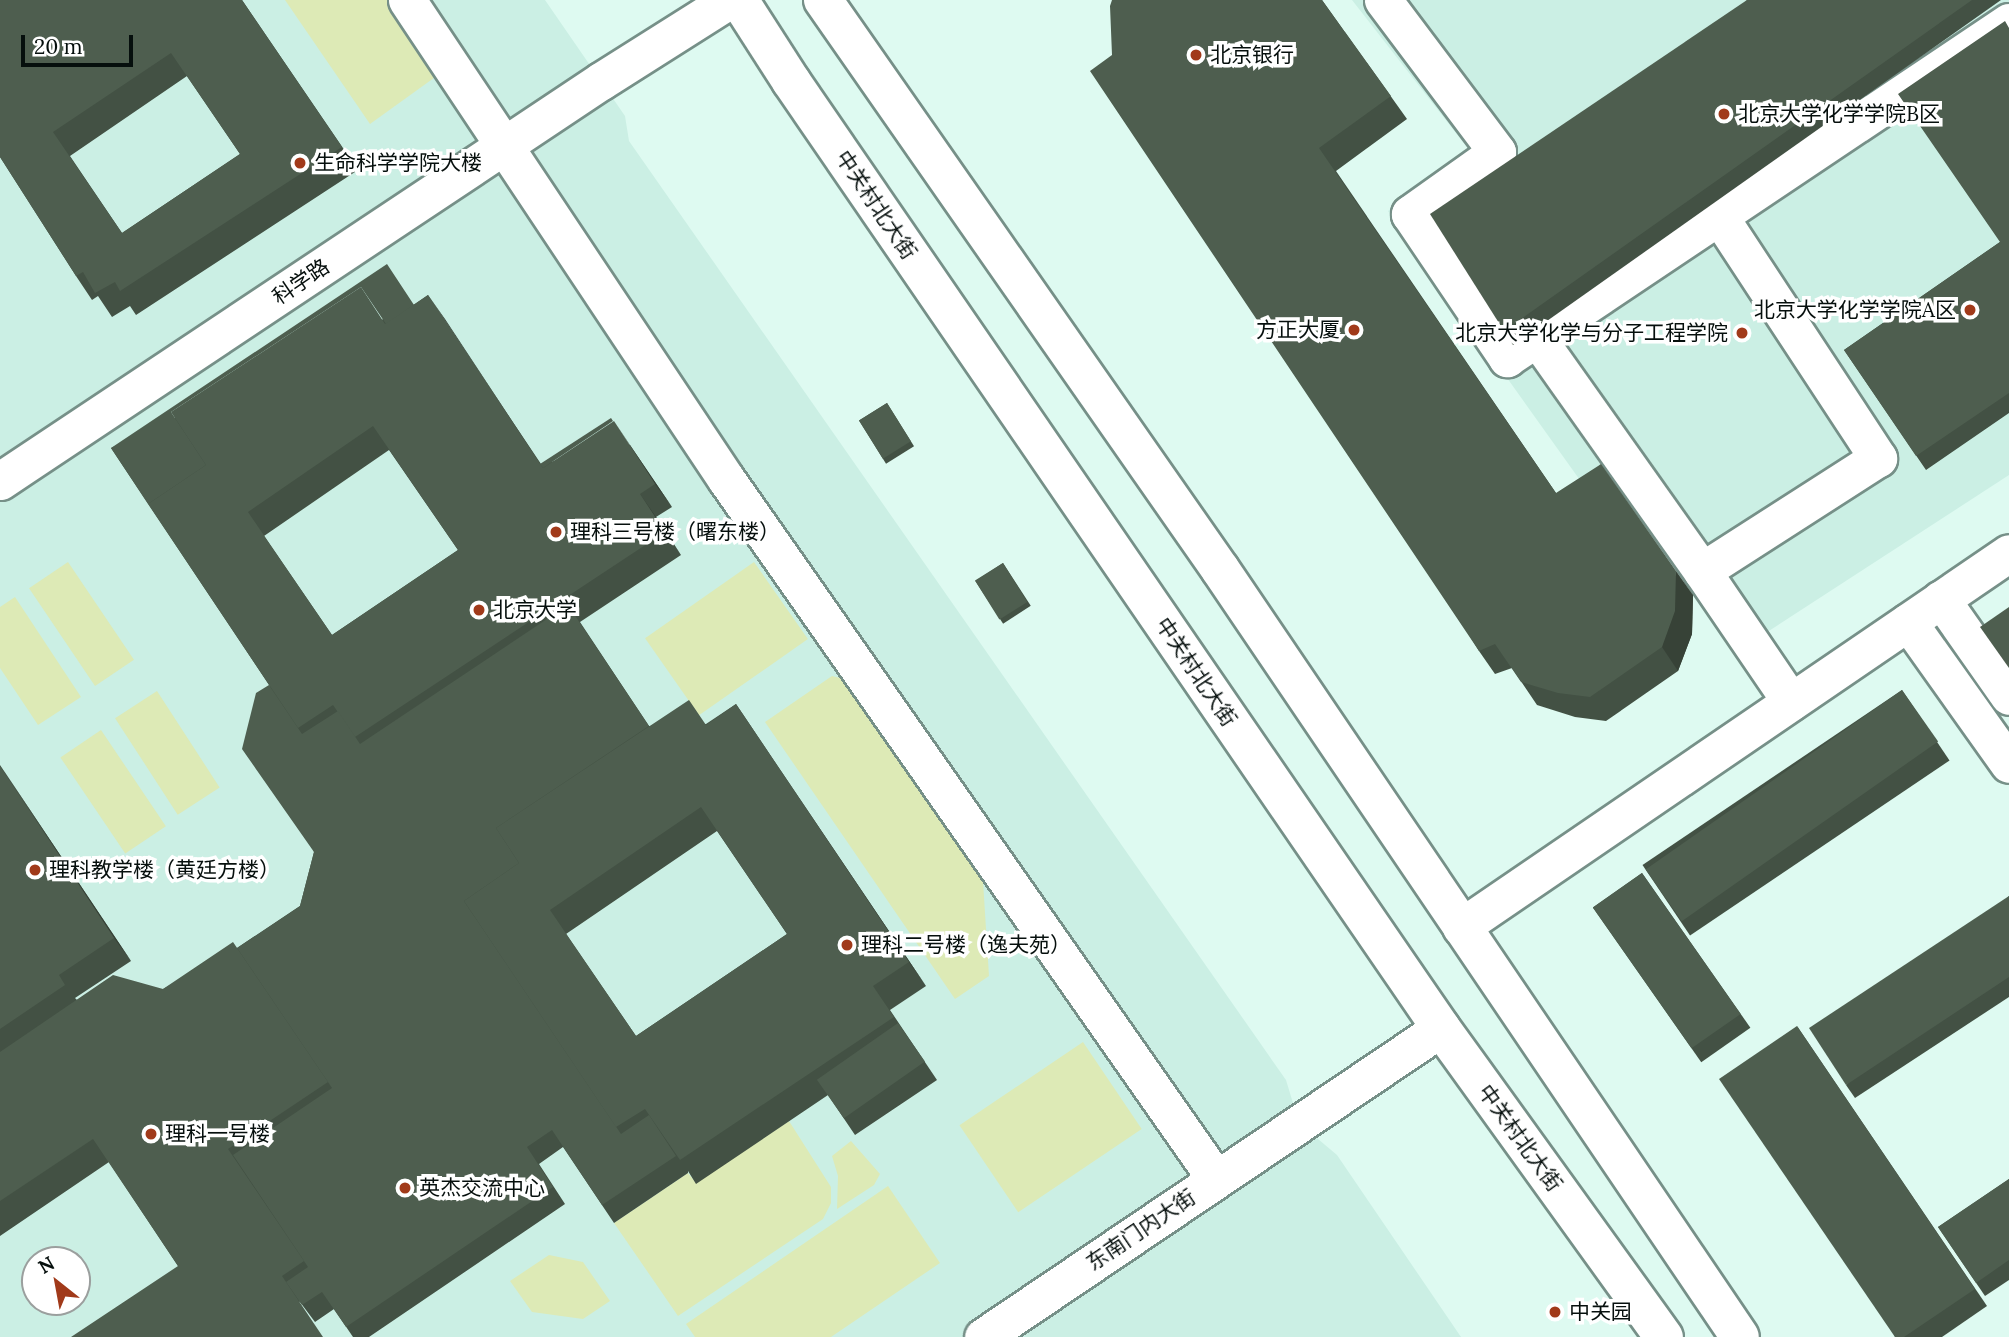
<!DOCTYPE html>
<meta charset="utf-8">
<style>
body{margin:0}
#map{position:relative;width:2009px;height:1337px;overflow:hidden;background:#defaf1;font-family:Lora,"Noto Sans SC",serif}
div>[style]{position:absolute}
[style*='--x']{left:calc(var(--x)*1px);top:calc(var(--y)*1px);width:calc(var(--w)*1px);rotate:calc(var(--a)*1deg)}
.built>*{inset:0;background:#cbefe4}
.green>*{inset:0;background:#ddeab6;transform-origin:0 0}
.roads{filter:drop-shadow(2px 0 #769088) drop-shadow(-2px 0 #769088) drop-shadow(0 2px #769088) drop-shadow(0 -2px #769088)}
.minor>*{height:37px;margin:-18.5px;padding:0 18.5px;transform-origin:18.5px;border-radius:18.5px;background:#fff}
.major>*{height:38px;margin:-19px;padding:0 19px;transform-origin:19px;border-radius:19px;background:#fff}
.wall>*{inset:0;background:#435144;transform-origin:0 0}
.shaded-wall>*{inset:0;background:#374237}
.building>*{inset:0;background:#4e5e4f;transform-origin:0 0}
.dots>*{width:19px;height:19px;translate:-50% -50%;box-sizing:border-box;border:4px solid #fff;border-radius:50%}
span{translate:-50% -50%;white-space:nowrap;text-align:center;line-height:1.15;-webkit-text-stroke:7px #fff;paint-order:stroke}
.poi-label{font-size:21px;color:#060f0d}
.left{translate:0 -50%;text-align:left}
.right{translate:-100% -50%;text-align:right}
.street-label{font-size:21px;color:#060f0d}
.north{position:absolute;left:21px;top:1246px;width:70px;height:70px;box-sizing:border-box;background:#fff;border:2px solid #9b9f9e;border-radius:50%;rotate:329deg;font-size:19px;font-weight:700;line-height:28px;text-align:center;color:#060f0d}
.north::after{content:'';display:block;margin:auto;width:24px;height:32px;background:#a13a1a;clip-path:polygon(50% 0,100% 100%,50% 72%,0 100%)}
.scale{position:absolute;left:21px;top:35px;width:112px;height:32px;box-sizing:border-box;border:4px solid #060f0d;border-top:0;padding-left:9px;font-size:21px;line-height:24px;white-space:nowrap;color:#060f0d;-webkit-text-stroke:5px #fff;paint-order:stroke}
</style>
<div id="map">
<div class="built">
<i style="clip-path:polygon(evenodd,0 0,545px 0,625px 116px,629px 141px,1286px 1080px,1299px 1123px,1337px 1155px,1461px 1337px,0 1337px,0 0,35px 1260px,77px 1260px,77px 1302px,35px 1302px,35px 1260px)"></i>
<i style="clip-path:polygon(1352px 0,2009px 0,2009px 475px,1752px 642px,1618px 455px,1582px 483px,1388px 211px,1470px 151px)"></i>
</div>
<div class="green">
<i style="clip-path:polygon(285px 0,397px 0,445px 70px,370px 124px)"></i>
<i style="left:68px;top:562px;width:118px;height:47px;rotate:56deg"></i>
<i style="left:754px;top:562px;width:94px;height:133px;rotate:55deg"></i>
<i style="clip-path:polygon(15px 597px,81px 697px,38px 725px,0 668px,0 607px)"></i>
<i style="clip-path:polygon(832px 676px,848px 680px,983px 881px,989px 976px,955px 999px,765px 722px)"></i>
<i style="left:157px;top:691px;width:115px;height:50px;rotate:57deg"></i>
<i style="left:101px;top:730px;width:116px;height:49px;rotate:56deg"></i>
<i style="left:1083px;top:1042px;width:105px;height:149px;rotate:56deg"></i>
<i style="clip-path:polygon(789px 1121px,831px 1187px,831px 1203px,823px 1219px,678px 1316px,614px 1223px,688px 1173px,696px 1183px)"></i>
<i style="clip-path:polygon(851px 1141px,880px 1174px,874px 1185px,837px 1209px,838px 1176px,832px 1156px)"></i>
<i style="clip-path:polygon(888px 1186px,940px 1263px,831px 1337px,695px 1337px,686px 1324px)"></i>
<i style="clip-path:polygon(549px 1255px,583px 1262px,610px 1301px,583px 1319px,532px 1312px,510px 1281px)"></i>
</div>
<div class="roads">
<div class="minor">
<i style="--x:407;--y:0;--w:576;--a:56.34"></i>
<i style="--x:726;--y:479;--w:854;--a:55.01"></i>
<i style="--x:1383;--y:0;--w:190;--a:53.1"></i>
<i style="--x:1497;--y:152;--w:107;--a:144.5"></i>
<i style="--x:1410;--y:214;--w:174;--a:56"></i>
<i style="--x:1507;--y:358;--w:604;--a:-33.8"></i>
<i style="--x:1719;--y:216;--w:290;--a:56.7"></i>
<i style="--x:1878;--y:458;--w:209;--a:147.3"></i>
<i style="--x:1702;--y:571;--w:158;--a:55.8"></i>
<i style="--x:1537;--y:338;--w:286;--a:54.7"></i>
<i style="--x:0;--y:481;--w:722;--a:-33.65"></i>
<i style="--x:601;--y:81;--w:151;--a:-32.3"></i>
<i style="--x:1941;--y:599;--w:118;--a:55"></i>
<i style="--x:1908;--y:622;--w:174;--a:54.6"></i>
<i style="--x:1461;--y:927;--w:663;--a:-34.31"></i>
<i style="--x:983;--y:1337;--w:552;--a:-34.01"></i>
</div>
<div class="major">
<i style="--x:739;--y:0;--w:96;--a:57.3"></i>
<i style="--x:791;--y:81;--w:1149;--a:55.54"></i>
<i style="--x:1441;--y:1028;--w:381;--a:54.2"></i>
<i style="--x:823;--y:0;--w:694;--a:55.1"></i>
<i style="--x:1220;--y:569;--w:927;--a:55.9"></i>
</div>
</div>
<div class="wall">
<i style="clip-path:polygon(evenodd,242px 0,358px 170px,136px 315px,130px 306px,112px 317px,98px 296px,92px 300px,76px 276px,0 157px,242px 0,187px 76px,240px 154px,122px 233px,70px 156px,187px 76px)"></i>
<i style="clip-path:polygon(1322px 0,1407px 119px,1336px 171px,1556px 493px,1693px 595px,1692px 634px,1678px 671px,1606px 721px,1575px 717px,1537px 705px,1512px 668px,1495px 674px,1479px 651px,1112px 55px)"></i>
<i style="clip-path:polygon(1747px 0,2001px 0,1513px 345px,1504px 331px)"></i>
<i style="clip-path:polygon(2009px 27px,2009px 413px,1926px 470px,1844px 350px,2000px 242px)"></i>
<i style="clip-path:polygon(evenodd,428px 295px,541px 464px,630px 445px,672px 507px,656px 517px,681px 555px,580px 622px,649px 726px,706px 724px,736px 704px,926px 986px,890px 1010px,937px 1080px,855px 1135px,828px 1095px,696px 1184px,688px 1171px,688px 1173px,614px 1223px,563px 1147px,539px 1164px,565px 1204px,369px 1337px,353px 1337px,334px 1309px,315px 1322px,300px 1302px,178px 1266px,109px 1162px,0 1236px,0 765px,131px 961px,75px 998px,77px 1000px,163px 989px,237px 948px,300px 906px,314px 852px,269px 685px,111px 448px,415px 304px,428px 295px,389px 450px,458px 550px,332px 635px,264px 536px,389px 450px,428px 295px,717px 831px,787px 934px,636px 1036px,566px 934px,717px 831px)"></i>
<i style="left:887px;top:403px;width:51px;height:33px;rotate:58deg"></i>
<i style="left:1003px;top:563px;width:51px;height:33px;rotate:57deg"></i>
<i style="left:1902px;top:690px;width:85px;height:313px;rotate:56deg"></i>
<i style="left:1642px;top:873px;width:189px;height:60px;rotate:55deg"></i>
<i style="clip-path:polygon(2009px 896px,2009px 997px,1855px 1098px,1846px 1085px)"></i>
<i style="clip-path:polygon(1797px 1026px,1987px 1306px,1942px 1337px,1895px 1337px)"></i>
<i style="clip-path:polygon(2009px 1179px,2009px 1280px,1985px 1296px,1938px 1227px)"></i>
</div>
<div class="shaded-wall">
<i style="clip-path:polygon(428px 295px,445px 319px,547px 474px)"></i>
<i style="clip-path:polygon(614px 421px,630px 445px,672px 507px,655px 484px)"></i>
<i style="clip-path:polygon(640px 494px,656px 517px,681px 555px,665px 532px)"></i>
<i style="clip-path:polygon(1676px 571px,1693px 595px,1692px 634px,1678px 671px,1662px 647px)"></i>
<i style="clip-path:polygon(736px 704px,752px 728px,926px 986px,909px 962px)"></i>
<i style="clip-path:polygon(0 765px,131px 961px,114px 938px)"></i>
</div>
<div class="building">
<i style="clip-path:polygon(evenodd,0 0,242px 0,342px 147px,120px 291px,115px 282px,95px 293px,83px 272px,76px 276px,0 157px,0 0,171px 53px,240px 154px,122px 233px,53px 132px,171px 53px)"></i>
<i style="clip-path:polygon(1112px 0,1322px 0,1391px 96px,1319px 148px,1556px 493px,1601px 464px,1676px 571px,1675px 611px,1662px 647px,1590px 697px,1558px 693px,1521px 682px,1495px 644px,1479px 651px,1090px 71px,1112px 55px,1110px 6px)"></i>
<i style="clip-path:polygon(1747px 0,1972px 0,1504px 331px,1430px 214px)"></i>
<i style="clip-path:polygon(2005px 21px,2009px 28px,2009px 393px,1916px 456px,1844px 350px,2000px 242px,1898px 94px)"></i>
<i style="clip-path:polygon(387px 264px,414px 305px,386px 324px,361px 287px,171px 412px,206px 465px,148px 504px,111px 448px)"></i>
<i style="clip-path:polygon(evenodd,361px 287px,385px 324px,428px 295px,543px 468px,614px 421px,655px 484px,640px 494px,665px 532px,355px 737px,333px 705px,298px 728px,148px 504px,206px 465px,171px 412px,361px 287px,373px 426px,458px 550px,332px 635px,248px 512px,373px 426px)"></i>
<i style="left:887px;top:403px;width:45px;height:33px;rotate:58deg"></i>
<i style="clip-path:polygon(611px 418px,613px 421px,543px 468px,540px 464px)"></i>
<i style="left:1003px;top:563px;width:46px;height:33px;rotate:58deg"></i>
<i style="clip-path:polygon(568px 605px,649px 726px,496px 828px,519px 863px,464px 901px,621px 1134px,649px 1115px,676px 1156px,602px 1205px,552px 1130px,527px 1147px,553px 1187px,346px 1327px,322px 1292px,302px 1305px,286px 1282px,308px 1267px,233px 1155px,332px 1088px,237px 948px,300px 906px,314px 852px,242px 749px,256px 693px,269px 685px,302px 734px,338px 711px,360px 744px)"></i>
<i style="clip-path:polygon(2009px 607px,2009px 668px,1980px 627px)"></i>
<i style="left:1902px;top:690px;width:63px;height:313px;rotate:55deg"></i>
<i style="clip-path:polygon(evenodd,689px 700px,706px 725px,736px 704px,909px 962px,873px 986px,894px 1017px,680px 1160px,645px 1109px,616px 1127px,464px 901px,519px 863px,496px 828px,689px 700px,701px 807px,787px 934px,636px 1036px,550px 910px,701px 807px)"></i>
<i style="clip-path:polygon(0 766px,114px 938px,59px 975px,65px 985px,0 1029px)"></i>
<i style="left:1642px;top:873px;width:172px;height:60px;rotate:55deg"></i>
<i style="clip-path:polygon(2009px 896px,2009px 977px,1846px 1085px,1809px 1028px)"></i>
<i style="clip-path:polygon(233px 942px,328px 1082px,228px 1149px,304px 1261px,282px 1276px,323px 1337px,71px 1337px,178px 1266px,93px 1139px,0 1201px,0 1052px,113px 975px,163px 989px)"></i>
<i style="left:898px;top:1023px;width:47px;height:99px;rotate:55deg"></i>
<i style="clip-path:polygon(1797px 1026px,1975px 1289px,1904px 1337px,1895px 1337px,1719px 1079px)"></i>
<i style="clip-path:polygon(2009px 1179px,2009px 1260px,1976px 1283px,1938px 1227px)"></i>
</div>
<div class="dots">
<i style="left:1196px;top:55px;background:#a13a1a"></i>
<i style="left:1724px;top:114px;background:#a13a1a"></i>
<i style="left:300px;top:163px;background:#a13a1a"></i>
<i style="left:1970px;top:310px;background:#a13a1a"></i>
<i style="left:1354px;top:330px;background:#a13a1a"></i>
<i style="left:1742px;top:333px;background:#a13a1a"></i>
<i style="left:556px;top:532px;background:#a13a1a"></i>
<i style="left:479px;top:610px;background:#a13a1a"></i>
<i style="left:35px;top:870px;background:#a13a1a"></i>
<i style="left:847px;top:945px;background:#a13a1a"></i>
<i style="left:151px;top:1134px;background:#a13a1a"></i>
<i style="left:405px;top:1188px;background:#a13a1a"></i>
<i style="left:1555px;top:1312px;background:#a13a1a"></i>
</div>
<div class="poi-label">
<span class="left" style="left:1210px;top:55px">北京银行</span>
<span class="left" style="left:1738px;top:114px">北京大学化学学院B区</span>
<span class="left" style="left:314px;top:163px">生命科学学院大楼</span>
<span class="right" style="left:1956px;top:310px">北京大学化学学院A区</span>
<span class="right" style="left:1340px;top:330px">方正大厦</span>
<span class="right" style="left:1728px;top:333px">北京大学化学与分子工程学院</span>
<span class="left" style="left:570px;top:532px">理科三号楼（曙东楼）</span>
<span class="left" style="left:493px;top:610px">北京大学</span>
<span class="left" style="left:49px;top:870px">理科教学楼（黄廷方楼）</span>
<span class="left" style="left:861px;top:945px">理科二号楼（逸夫苑）</span>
<span class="left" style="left:165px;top:1134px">理科一号楼</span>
<span class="left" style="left:419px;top:1188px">英杰交流中心</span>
<span class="left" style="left:1569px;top:1312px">中关园</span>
</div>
<div class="street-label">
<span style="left:876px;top:205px;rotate:56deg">中关村北大街</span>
<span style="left:301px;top:282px;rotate:-34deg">科学路</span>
<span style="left:1196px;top:672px;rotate:56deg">中关村北大街</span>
<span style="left:1520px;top:1138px;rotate:54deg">中关村北大街</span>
<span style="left:1141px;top:1230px;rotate:-34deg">东南门内大街</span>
</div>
<div class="north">N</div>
<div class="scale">20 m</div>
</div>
